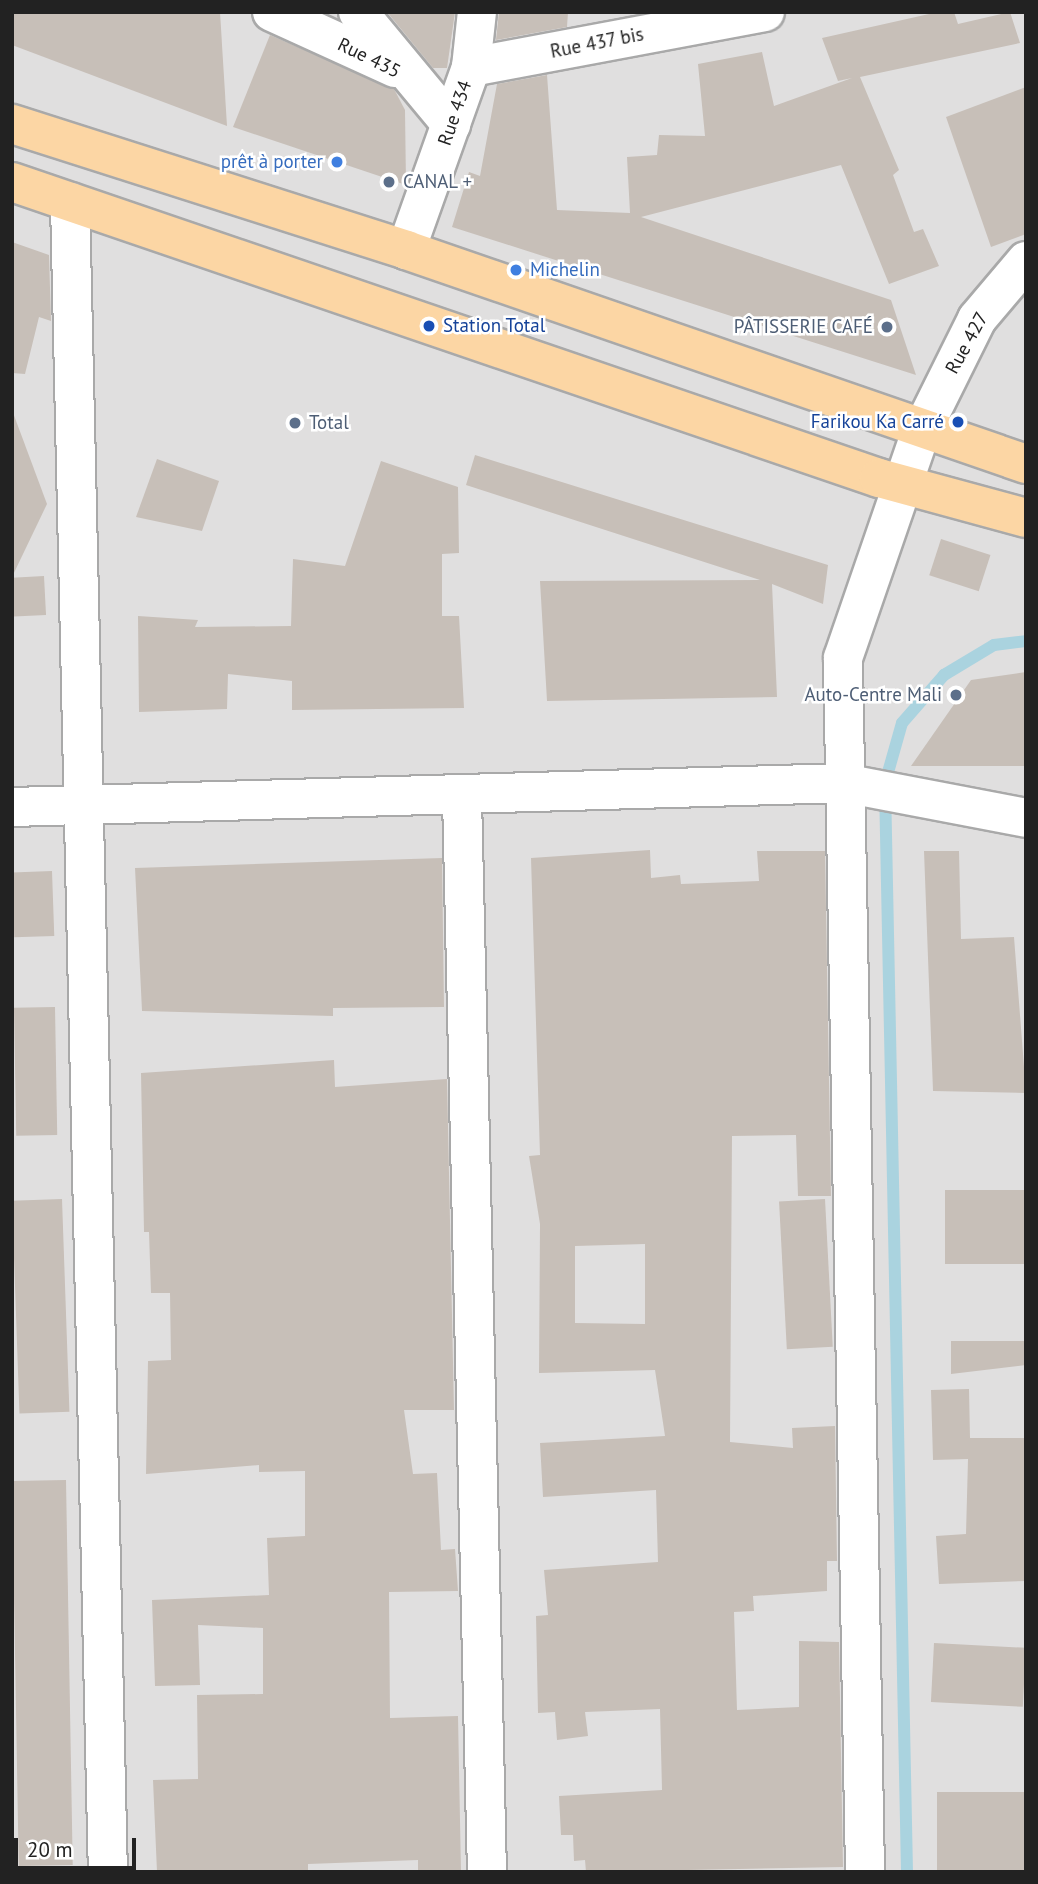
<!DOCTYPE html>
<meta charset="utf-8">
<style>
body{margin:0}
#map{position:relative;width:1038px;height:1884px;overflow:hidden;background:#f2efe9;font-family:"PT Sans",sans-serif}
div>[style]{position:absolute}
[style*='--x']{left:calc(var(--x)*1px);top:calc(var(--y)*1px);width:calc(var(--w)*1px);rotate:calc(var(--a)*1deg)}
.residential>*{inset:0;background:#e0dfdf;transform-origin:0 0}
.stream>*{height:12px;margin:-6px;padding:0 6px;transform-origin:6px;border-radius:6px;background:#aad3df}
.building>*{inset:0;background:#c7bfb8;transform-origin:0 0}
.roads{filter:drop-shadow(2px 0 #a9a9a9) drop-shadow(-2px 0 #a9a9a9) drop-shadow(0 2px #a9a9a9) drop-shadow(0 -2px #a9a9a9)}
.street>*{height:38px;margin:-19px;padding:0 19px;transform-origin:19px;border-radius:19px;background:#fff}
.primary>*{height:38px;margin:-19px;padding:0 19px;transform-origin:19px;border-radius:19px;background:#fcd6a4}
.dots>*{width:19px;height:19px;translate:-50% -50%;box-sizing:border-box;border:4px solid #fff;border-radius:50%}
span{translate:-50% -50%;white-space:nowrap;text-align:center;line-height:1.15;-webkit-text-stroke:5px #fff;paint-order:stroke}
.street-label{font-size:19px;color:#222}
.shop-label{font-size:19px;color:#366cbe}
.right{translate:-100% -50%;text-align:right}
.left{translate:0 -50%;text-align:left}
.service-label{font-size:19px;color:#4e5e75}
.transit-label{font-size:19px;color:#164399}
.frame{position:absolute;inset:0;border:14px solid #222;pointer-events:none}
.scale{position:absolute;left:14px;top:1838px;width:122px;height:32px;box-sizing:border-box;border:4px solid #222;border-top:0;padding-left:9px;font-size:21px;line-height:24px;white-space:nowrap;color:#222;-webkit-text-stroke:5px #fff;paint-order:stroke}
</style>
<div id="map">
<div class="residential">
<i style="left:12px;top:12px;width:1014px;height:1860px"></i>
</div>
<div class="stream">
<i style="--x:907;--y:1872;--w:1089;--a:-91.16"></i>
<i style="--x:885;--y:783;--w:62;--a:-74.2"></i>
<i style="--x:902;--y:723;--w:64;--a:-48.8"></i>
<i style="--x:944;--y:675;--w:58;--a:-31"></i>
<i style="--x:994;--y:645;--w:32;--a:-7"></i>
</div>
<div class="building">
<i style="clip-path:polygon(12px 12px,220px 12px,227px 126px,12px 45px)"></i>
<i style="clip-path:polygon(387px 12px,455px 12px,447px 68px,433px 68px)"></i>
<i style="clip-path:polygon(499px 12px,568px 12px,567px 27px,496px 40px)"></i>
<i style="clip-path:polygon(938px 12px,954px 12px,958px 24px,1010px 12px,1020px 43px,860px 77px,899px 170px,893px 175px,914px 232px,923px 229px,939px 266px,889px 284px,841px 165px,641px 217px,891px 300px,916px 375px,452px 227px,469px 172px,480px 176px,497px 84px,547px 75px,557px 210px,630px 213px,627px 157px,657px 155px,659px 135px,705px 136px,698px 64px,762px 52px,774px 106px,852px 78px,838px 81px,822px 38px)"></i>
<i style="clip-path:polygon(270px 35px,394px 89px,405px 110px,406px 185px,233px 127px)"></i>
<i style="clip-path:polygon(1026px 87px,1026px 234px,991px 247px,946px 117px)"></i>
<i style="clip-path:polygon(12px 242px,49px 255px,51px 321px,39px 317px,25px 374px,12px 373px)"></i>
<i style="clip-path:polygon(12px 410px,47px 504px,12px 577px)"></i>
<i style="clip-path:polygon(475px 455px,828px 565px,823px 604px,772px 584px,777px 697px,547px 701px,540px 581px,760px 580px,466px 485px)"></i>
<i style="clip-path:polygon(157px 459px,219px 481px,202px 531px,136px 517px)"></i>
<i style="clip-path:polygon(381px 461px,458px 487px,459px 553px,442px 554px,442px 616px,459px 616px,464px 708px,292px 710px,292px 681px,228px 674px,227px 709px,139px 712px,138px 616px,198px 620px,195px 627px,291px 626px,293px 559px,345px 566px)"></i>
<i style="left:941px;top:539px;width:52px;height:38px;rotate:18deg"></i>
<i style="left:44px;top:576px;width:39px;height:32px;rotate:87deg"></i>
<i style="clip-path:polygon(1026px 672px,1026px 766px,911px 766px,971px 680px)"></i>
<i style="clip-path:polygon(evenodd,650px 850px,651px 878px,680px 875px,681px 884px,759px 881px,757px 851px,825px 851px,831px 1196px,798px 1196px,796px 1135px,732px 1136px,730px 1442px,793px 1448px,792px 1428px,835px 1426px,837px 1561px,827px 1561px,827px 1591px,753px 1596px,754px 1611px,734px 1612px,737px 1710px,799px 1707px,799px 1641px,839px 1642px,843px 1867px,586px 1872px,585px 1860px,574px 1861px,573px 1835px,561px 1835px,559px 1796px,662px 1790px,660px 1709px,585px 1712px,588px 1736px,557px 1740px,555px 1712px,538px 1713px,536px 1616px,548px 1615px,544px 1570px,658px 1562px,656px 1490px,543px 1497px,540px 1443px,665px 1436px,655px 1370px,539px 1373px,540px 1224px,529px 1156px,540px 1155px,531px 858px,650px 850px,645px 1244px,645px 1324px,575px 1323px,575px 1246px,645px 1244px)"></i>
<i style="clip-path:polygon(924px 851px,959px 851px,961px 939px,1014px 937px,1026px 1093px,933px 1091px)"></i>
<i style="clip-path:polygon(442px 858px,444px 1007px,333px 1008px,333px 1016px,142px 1011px,135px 868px)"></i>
<i style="left:52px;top:871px;width:65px;height:40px;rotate:88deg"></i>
<i style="left:55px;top:1007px;width:128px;height:41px;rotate:89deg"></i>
<i style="clip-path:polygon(334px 1060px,335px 1087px,447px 1079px,454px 1410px,404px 1410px,413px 1474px,437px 1473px,441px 1550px,455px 1549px,458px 1591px,389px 1592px,390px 1718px,458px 1716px,461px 1872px,418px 1872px,418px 1860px,308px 1864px,308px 1872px,157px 1872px,153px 1780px,198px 1779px,197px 1695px,263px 1694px,263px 1628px,198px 1625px,200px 1685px,155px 1686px,152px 1600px,269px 1595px,267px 1538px,305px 1536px,305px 1471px,259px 1472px,259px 1465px,146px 1474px,148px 1361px,171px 1360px,170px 1293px,151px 1293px,149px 1232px,144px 1232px,141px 1073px)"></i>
<i style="left:1026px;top:1190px;width:74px;height:81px;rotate:90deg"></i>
<i style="left:62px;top:1199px;width:213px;height:50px;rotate:88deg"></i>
<i style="left:825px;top:1199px;width:148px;height:46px;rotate:87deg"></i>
<i style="clip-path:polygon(951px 1341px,1026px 1341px,1026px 1365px,951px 1374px)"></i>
<i style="clip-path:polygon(969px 1389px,970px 1438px,1026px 1438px,1026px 1581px,939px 1584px,936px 1536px,966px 1534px,968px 1459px,933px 1460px,931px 1390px)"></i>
<i style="left:66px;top:1480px;width:385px;height:54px;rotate:89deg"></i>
<i style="left:934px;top:1643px;width:92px;height:59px;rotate:3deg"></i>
<i style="left:1026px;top:1792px;width:80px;height:89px;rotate:90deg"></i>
</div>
<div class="roads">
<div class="street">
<i style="--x:272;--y:12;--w:135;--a:24.5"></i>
<i style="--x:358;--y:12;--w:146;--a:50.3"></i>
<i style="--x:471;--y:67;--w:299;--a:-10.6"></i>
<i style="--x:70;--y:202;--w:1670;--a:88.7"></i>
<i style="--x:406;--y:250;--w:194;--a:-70.4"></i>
<i style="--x:471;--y:67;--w:55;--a:-83.8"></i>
<i style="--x:462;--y:797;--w:1075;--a:88.67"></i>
<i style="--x:12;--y:807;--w:831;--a:-1.65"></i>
<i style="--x:843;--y:783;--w:186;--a:10.8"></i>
<i style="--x:865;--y:1872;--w:1214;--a:-91.04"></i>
<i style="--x:843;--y:658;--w:239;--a:-71"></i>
<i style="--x:921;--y:432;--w:126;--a:-63.6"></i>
<i style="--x:977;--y:319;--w:76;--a:-49.8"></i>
</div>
<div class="primary">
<i style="--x:12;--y:124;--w:414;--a:17.7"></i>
<i style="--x:406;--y:250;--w:656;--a:19.04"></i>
<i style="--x:12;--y:182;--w:916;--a:18.85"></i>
<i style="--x:879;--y:478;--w:152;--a:15.2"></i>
</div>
</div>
<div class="dots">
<i style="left:337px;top:162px;background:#3f7fe0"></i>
<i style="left:389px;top:182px;background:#5c6f8a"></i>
<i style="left:516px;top:270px;background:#3f7fe0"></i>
<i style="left:429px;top:326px;background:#1a4fb4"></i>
<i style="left:887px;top:327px;background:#5c6f8a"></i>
<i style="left:958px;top:422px;background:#1a4fb4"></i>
<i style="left:295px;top:423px;background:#5c6f8a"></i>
<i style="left:956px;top:695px;background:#5c6f8a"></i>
</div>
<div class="street-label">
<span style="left:597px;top:43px;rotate:-11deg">Rue 437 bis</span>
<span style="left:369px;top:58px;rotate:26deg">Rue 435</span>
<span style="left:455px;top:113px;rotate:-71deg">Rue 434</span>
<span style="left:967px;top:343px;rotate:-61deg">Rue 427</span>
</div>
<div class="shop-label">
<span class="right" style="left:323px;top:162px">prêt à porter</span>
<span class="left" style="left:530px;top:270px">Michelin</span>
</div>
<div class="service-label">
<span class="left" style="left:403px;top:182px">CANAL +</span>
<span class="right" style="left:873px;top:327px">PÂTISSERIE CAFÉ</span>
<span class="left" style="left:309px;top:423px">Total</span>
<span class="right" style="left:942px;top:695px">Auto-Centre Mali</span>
</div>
<div class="transit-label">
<span class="left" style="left:443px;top:326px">Station Total</span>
<span class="right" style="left:944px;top:422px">Farikou Ka Carré</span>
</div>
<div class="frame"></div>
<div class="scale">20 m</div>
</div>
